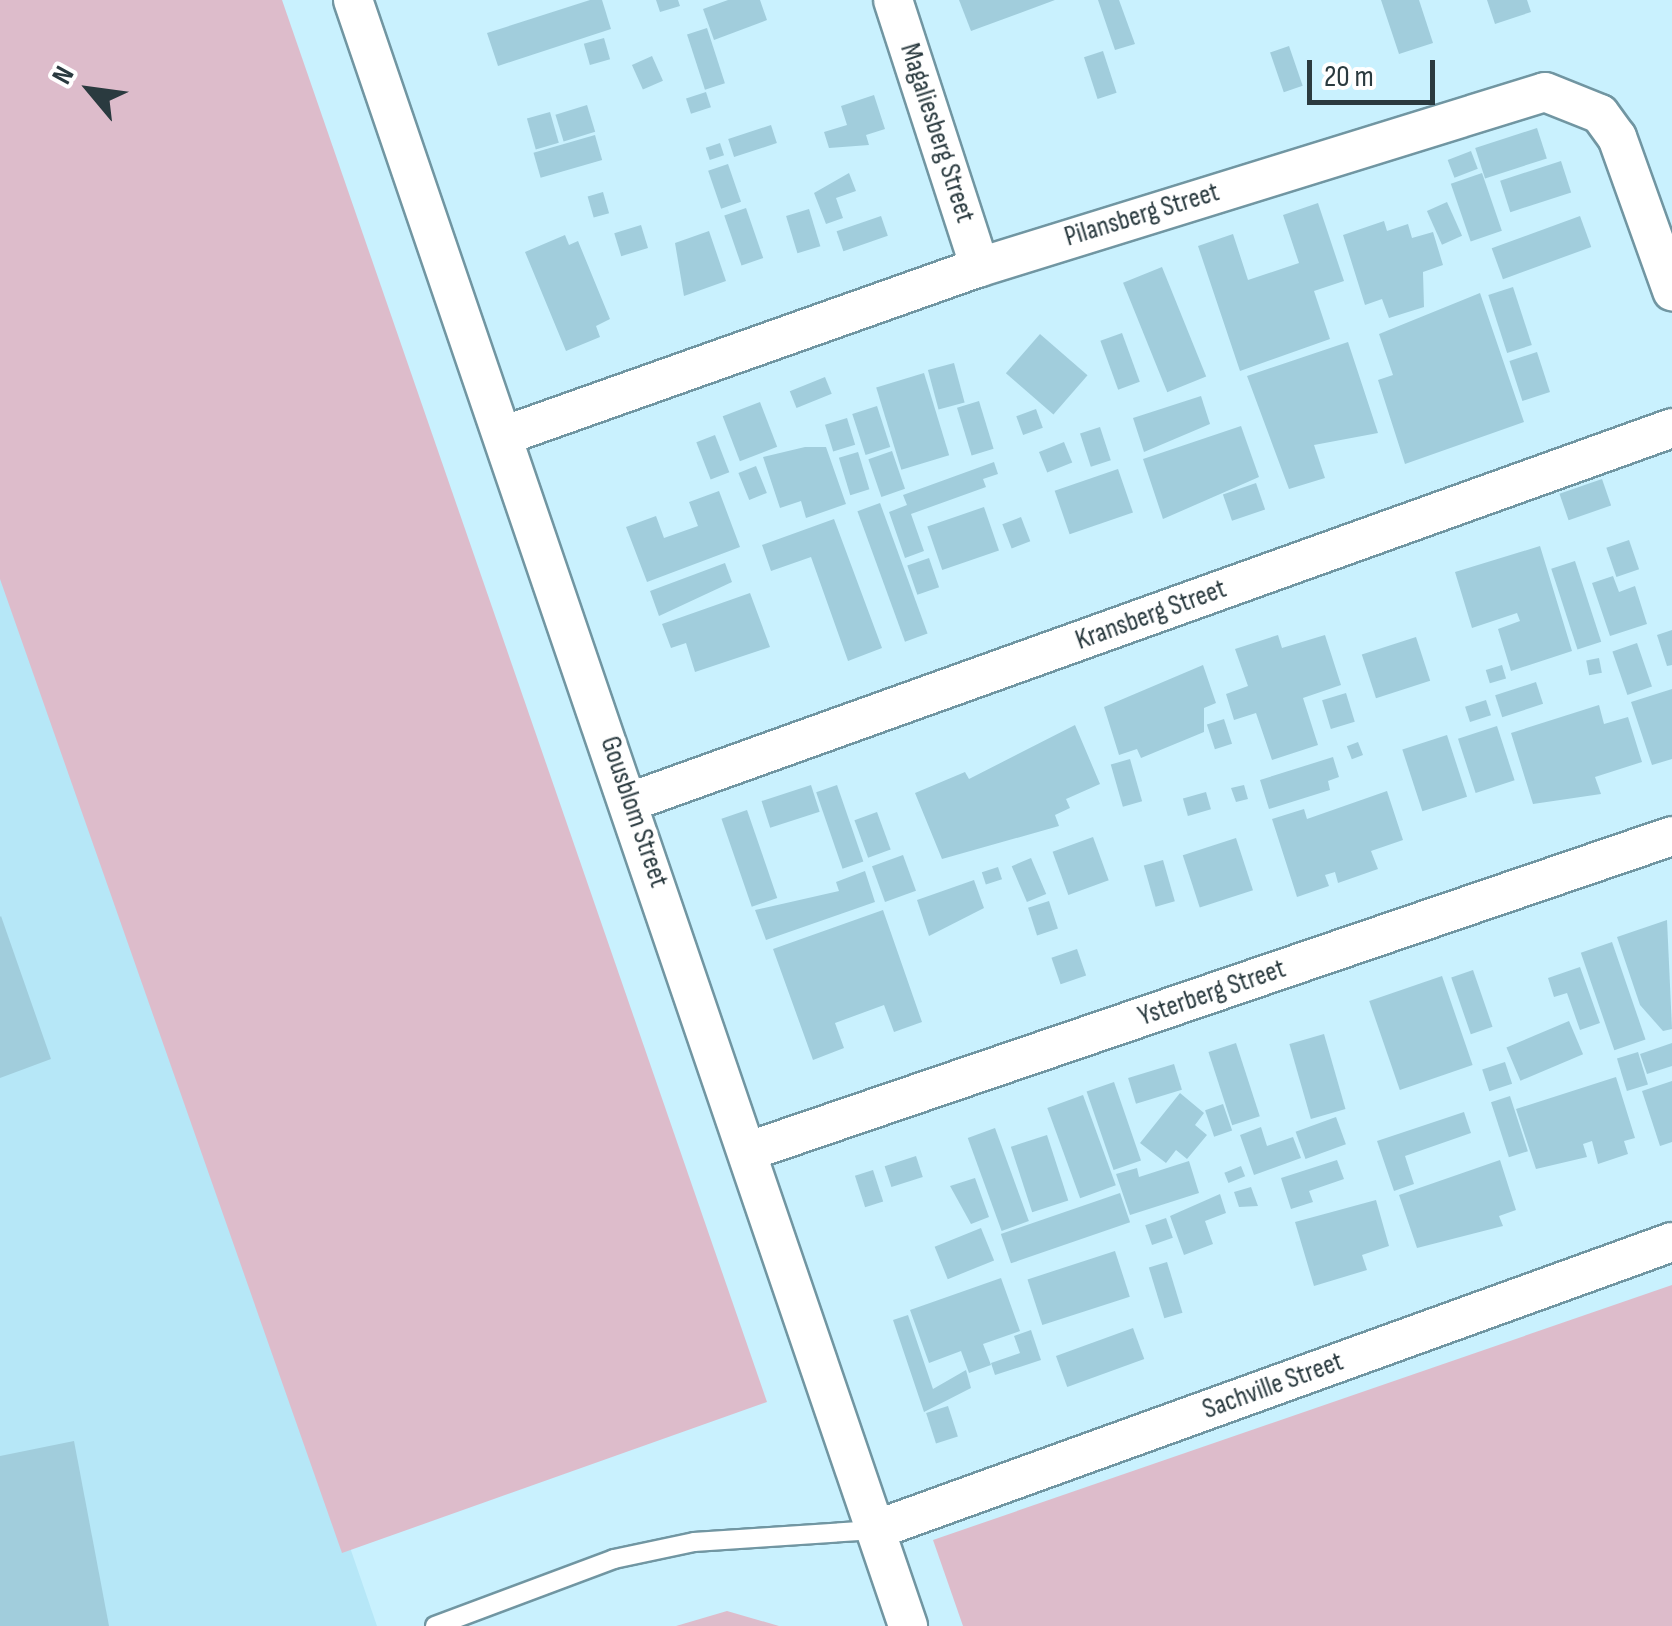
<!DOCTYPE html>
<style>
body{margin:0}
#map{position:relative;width:1672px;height:1626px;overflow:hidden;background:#c9f1fe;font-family:"Sofia Sans Condensed",sans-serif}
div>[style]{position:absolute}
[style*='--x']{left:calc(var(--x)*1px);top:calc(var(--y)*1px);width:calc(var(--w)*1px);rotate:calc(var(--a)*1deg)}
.built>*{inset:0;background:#b6e7f7}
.green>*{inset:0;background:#ddbccb}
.building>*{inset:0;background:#a1cddc;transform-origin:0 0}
.roads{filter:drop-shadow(2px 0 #7196a2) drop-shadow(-2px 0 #7196a2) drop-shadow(0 2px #7196a2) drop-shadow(0 -2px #7196a2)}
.lane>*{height:18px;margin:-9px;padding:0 9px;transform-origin:9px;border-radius:9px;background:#fff}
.street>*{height:38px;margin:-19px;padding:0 19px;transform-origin:19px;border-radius:19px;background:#fff}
span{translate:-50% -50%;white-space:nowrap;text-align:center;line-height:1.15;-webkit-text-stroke:9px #fff;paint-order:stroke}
.street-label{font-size:28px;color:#2a3a3f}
.north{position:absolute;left:40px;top:40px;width:100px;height:100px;-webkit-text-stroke:8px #fff;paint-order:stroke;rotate:299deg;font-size:28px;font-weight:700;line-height:40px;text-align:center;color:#2a3a3f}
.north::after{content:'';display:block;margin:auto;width:35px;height:45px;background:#2a3a3f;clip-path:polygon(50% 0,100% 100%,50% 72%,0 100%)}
.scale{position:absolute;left:1307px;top:60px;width:128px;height:45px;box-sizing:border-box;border:5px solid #2a3a3f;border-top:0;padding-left:12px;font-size:30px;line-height:35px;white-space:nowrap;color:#2a3a3f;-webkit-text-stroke:8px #fff;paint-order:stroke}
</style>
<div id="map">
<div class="built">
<i style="clip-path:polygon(0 528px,377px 1626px,0 1626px)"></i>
</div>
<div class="green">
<i style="clip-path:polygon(0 0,282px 0,767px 1402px,342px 1553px,0 579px)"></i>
<i style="clip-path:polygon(1672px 1285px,1672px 1626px,963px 1626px,933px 1540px)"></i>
<i style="clip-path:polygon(727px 1611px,779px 1626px,676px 1626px)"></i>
</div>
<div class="building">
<i style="clip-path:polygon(590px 0,602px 0,611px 29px,498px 66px,487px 33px)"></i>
<i style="clip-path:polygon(656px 0,678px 0,680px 6px,660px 12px)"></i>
<i style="clip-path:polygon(728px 0,760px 0,767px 20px,714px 40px,703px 9px)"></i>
<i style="clip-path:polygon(959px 0,1055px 0,971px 31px)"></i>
<i style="clip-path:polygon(1098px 0,1119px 0,1135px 44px,1115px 50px)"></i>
<i style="clip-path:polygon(1381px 0,1419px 0,1433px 43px,1399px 54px)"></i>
<i style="clip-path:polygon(1487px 0,1527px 0,1531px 12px,1495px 24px)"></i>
<i style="left:707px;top:28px;width:58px;height:21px;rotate:72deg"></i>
<i style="left:604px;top:38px;width:22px;height:21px;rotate:74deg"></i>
<i style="left:1289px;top:46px;width:42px;height:20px;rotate:71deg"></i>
<i style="left:1103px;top:51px;width:44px;height:20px;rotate:72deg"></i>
<i style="left:652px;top:56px;width:27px;height:22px;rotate:66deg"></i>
<i style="left:706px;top:92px;width:16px;height:21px;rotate:72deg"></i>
<i style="clip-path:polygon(874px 95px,885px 129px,866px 135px,869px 145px,829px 148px,824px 132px,847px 125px,841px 106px)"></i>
<i style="left:587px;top:105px;width:28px;height:33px;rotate:73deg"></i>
<i style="left:550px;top:112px;width:32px;height:24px;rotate:74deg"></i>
<i style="left:771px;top:125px;width:19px;height:45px;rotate:72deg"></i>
<i style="left:1537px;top:128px;width:32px;height:65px;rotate:72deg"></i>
<i style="left:595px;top:135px;width:26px;height:64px;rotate:74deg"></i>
<i style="left:720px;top:143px;width:13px;height:15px;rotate:72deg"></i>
<i style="left:1471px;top:151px;width:19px;height:25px;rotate:69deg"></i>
<i style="left:1561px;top:161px;width:33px;height:64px;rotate:72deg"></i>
<i style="left:728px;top:164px;width:40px;height:21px;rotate:71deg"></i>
<i style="clip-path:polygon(849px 173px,856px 191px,836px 198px,843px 218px,826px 224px,814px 193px)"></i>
<i style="left:1482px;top:173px;width:61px;height:33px;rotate:71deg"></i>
<i style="left:603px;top:192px;width:22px;height:16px;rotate:74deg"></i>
<i style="left:1447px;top:202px;width:37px;height:22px;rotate:66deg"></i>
<i style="clip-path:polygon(1318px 203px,1344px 281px,1314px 291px,1330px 339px,1240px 371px,1198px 246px,1233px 234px,1248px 280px,1299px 263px,1283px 215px)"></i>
<i style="left:746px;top:208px;width:53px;height:23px;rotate:71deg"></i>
<i style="left:809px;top:209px;width:39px;height:24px;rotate:73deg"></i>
<i style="left:881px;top:216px;width:21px;height:47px;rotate:71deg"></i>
<i style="left:1580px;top:216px;width:33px;height:94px;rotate:70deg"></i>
<i style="clip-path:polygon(1384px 221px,1387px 231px,1408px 224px,1412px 238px,1433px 232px,1443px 265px,1423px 272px,1424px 307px,1389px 318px,1382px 299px,1365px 305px,1343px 235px)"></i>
<i style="left:641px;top:225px;width:24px;height:28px;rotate:73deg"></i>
<i style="clip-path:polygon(709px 231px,726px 281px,684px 296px,675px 243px)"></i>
<i style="clip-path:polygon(565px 235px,569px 245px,578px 241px,610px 319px,596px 326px,600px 337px,566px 351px,525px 252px)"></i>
<i style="left:1162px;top:267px;width:118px;height:42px;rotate:68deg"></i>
<i style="left:1513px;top:287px;width:61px;height:26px;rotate:72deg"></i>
<i style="clip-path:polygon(1480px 293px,1524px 422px,1405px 464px,1378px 380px,1393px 375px,1379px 334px)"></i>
<i style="left:1122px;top:333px;width:52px;height:23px;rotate:70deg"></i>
<i style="left:1040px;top:334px;width:63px;height:52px;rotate:41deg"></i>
<i style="clip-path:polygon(1348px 342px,1378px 433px,1314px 445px,1325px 478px,1289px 489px,1247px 376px)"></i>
<i style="left:1537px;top:352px;width:42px;height:29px;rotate:72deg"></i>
<i style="left:954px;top:363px;width:41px;height:27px;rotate:75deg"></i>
<i style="left:924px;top:373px;width:86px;height:50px;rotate:73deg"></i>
<i style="left:825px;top:377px;width:18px;height:38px;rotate:68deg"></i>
<i style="clip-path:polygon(1201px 396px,1210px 424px,1144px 452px,1133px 418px)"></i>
<i style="left:979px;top:401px;width:50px;height:23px;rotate:73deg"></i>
<i style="left:760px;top:402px;width:48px;height:40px;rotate:69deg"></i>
<i style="left:877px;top:406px;width:43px;height:26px;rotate:72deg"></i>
<i style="left:1036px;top:409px;width:20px;height:21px;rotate:70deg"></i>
<i style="left:847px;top:418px;width:28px;height:23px;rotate:73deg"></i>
<i style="clip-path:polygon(1241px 426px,1259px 477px,1163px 519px,1143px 459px)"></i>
<i style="left:1100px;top:427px;width:35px;height:21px;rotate:72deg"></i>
<i style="left:715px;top:435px;width:40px;height:20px;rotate:69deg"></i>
<i style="left:1064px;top:442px;width:22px;height:27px;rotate:68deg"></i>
<i style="clip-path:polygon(805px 447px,826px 447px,846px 504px,806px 518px,801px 501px,780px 508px,763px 457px)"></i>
<i style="left:892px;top:451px;width:40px;height:25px;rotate:71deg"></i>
<i style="left:858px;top:452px;width:39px;height:20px;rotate:73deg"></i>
<i style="clip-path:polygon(994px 462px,998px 474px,983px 479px,986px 487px,911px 514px,924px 551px,905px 558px,889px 512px,907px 505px,903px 495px)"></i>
<i style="left:756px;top:466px;width:29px;height:19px;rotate:68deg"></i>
<i style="left:1118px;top:469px;width:46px;height:67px;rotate:71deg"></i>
<i style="left:1602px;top:479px;width:28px;height:45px;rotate:71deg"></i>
<i style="left:1256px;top:483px;width:28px;height:35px;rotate:71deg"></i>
<i style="clip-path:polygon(719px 491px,740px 547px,647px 582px,626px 527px,656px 516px,664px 538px,698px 526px,689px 502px)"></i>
<i style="left:880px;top:503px;width:139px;height:24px;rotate:70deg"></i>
<i style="left:984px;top:507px;width:46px;height:60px;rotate:71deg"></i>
<i style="left:1021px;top:517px;width:26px;height:20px;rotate:69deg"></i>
<i style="clip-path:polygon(834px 519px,882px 648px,848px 661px,811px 557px,771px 571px,762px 545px)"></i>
<i style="left:1629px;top:540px;width:31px;height:24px;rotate:71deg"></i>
<i style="clip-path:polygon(1540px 546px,1572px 651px,1511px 671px,1498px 629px,1520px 621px,1517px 613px,1472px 628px,1455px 572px)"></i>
<i style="left:929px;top:558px;width:31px;height:23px;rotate:71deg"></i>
<i style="left:1575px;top:561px;width:85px;height:25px;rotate:72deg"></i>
<i style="clip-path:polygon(725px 563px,732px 582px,659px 616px,650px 591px)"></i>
<i style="clip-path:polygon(1613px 576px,1619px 592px,1635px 586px,1647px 624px,1610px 636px,1592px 583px)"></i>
<i style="clip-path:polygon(750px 593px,770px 647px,695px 672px,686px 643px,671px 648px,662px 624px)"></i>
<i style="clip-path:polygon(1672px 630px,1672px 665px,1667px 666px,1657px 635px)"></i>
<i style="clip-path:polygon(1278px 635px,1282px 648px,1325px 635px,1341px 685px,1303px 698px,1318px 745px,1272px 760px,1256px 713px,1234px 720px,1226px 694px,1248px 686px,1235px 649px)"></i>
<i style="left:1416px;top:637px;width:46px;height:57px;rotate:72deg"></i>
<i style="left:1637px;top:643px;width:46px;height:26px;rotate:71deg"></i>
<i style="left:1599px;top:658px;width:15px;height:13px;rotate:79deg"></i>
<i style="clip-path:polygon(1203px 665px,1216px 703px,1204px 708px,1204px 732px,1141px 758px,1137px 749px,1119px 755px,1104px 707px)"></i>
<i style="left:1502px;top:665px;width:14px;height:17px;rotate:73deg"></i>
<i style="left:1536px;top:682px;width:23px;height:43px;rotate:72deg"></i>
<i style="clip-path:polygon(1672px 689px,1672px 759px,1652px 765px,1631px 702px)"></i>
<i style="left:1346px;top:693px;width:30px;height:25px;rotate:73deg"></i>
<i style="left:1486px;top:700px;width:16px;height:22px;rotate:72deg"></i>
<i style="clip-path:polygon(1599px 705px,1604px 724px,1628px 717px,1642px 762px,1595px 777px,1601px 794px,1533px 804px,1511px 733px)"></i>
<i style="left:1224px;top:719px;width:26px;height:18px;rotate:72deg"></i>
<i style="clip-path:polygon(1075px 725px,1100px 784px,1066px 799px,1070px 808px,1055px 815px,1059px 826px,942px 859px,915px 793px,965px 772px,969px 779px)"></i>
<i style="left:1497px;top:726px;width:57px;height:41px;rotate:72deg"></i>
<i style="left:1447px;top:735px;width:65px;height:47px;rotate:72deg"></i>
<i style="left:1358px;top:742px;width:14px;height:12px;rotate:69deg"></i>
<i style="clip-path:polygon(1333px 757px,1339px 777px,1328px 781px,1330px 790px,1269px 809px,1260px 780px)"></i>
<i style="left:1130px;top:759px;width:44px;height:20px;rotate:74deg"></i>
<i style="left:811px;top:785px;width:28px;height:52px;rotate:72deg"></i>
<i style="left:837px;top:785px;width:81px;height:22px;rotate:71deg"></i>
<i style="clip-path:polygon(1244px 785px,1248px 799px,1236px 802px,1231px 788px)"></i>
<i style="clip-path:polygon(1387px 791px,1403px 840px,1371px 851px,1378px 869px,1338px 883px,1335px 872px,1325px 875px,1329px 886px,1297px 897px,1272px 819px,1304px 809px,1307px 819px)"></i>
<i style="left:1206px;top:792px;width:18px;height:24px;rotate:74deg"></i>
<i style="left:747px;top:810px;width:93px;height:27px;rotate:71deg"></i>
<i style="left:877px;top:812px;width:40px;height:24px;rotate:70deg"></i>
<i style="left:1093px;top:837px;width:46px;height:43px;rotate:70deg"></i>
<i style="left:1236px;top:838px;width:55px;height:56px;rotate:72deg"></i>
<i style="left:903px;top:855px;width:38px;height:33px;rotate:70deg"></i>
<i style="left:1031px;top:858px;width:39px;height:21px;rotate:67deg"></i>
<i style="left:1163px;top:860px;width:43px;height:20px;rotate:74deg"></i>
<i style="left:998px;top:867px;width:13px;height:17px;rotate:72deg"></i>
<i style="clip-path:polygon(865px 871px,875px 902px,766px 940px,755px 910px,839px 891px,836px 882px)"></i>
<i style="clip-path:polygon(974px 880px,984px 908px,929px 936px,917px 900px)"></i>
<i style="left:1049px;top:901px;width:29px;height:22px;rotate:72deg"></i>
<i style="clip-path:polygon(883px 910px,922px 1022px,894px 1032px,884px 1005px,835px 1023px,844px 1048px,813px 1060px,773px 949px)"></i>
<i style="clip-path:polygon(1px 916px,51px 1059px,0 1078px,0 917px)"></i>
<i style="clip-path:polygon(1667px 920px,1672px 1029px,1663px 1031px,1640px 1005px,1617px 937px)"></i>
<i style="left:1612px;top:942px;width:103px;height:33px;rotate:71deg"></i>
<i style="left:1077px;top:949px;width:28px;height:27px;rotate:71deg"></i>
<i style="clip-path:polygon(1580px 967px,1600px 1023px,1580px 1030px,1567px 993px,1554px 997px,1548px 978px)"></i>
<i style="left:1473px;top:970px;width:60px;height:23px;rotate:71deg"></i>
<i style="left:1442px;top:976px;width:94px;height:77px;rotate:71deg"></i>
<i style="left:1569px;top:1021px;width:36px;height:68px;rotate:67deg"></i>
<i style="left:1324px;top:1034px;width:78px;height:36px;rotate:74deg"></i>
<i style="left:1236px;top:1043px;width:77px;height:29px;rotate:72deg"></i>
<i style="clip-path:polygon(1672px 1043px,1672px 1066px,1647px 1074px,1640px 1054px)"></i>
<i style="left:1638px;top:1052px;width:34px;height:22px;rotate:73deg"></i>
<i style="left:1505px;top:1062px;width:23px;height:24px;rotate:72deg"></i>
<i style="left:1174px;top:1064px;width:27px;height:48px;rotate:73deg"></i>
<i style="clip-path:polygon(1616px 1077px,1635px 1138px,1624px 1141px,1628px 1154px,1598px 1164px,1592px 1141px,1583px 1144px,1587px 1157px,1536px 1169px,1516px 1109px)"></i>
<i style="clip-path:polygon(1672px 1081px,1672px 1142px,1660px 1146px,1642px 1091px)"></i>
<i style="left:1114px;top:1082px;width:83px;height:29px;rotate:71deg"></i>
<i style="clip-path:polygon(1180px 1093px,1204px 1113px,1195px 1125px,1207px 1135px,1187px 1159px,1176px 1150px,1166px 1163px,1140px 1143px)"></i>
<i style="left:1083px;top:1095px;width:96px;height:38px;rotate:70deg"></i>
<i style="left:1510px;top:1096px;width:58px;height:20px;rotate:72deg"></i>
<i style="left:1223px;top:1104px;width:28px;height:19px;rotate:71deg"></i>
<i style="clip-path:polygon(1464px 1112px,1471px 1133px,1405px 1156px,1414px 1184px,1394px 1191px,1377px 1141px)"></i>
<i style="left:1336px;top:1117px;width:29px;height:43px;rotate:70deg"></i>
<i style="clip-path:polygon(1261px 1127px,1267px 1146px,1293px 1137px,1301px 1158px,1254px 1175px,1240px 1135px)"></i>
<i style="left:995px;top:1128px;width:99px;height:29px;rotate:70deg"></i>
<i style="left:1047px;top:1135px;width:69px;height:38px;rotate:72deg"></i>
<i style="left:916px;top:1156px;width:22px;height:33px;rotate:72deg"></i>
<i style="clip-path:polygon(1337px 1160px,1344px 1179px,1309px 1191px,1313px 1202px,1291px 1209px,1281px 1178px)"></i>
<i style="clip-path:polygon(1500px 1160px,1516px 1210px,1499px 1216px,1503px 1226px,1417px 1248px,1399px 1195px)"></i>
<i style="clip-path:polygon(1189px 1161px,1199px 1193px,1130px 1215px,1116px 1174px,1137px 1168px,1139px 1177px)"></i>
<i style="left:1241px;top:1166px;width:11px;height:18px;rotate:68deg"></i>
<i style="left:873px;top:1170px;width:33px;height:19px;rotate:72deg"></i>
<i style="clip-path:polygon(975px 1178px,989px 1217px,971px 1224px,950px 1186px)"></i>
<i style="clip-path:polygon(1251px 1187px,1258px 1206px,1239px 1207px,1234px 1192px)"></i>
<i style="left:1120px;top:1193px;width:31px;height:126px;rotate:71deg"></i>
<i style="clip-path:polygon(1220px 1194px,1226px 1213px,1205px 1221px,1213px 1244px,1184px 1255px,1170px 1216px)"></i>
<i style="clip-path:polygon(1376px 1200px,1389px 1246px,1362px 1255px,1367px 1270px,1314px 1286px,1295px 1222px)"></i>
<i style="left:1166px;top:1218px;width:21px;height:22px;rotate:71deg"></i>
<i style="left:981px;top:1228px;width:35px;height:50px;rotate:68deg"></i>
<i style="left:1115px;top:1251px;width:48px;height:92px;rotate:72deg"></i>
<i style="left:1167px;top:1262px;width:53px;height:19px;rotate:73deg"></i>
<i style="clip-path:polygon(1001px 1278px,1020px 1331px,983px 1344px,991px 1365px,969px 1373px,961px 1351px,929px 1363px,910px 1310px)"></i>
<i style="clip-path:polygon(908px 1315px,933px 1389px,966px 1370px,971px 1388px,924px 1412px,893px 1320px)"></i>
<i style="left:1133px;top:1328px;width:33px;height:82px;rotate:70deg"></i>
<i style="clip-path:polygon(1031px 1330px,1041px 1360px,995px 1375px,991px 1363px,1020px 1353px,1014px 1336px)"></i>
<i style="left:948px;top:1406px;width:32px;height:23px;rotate:72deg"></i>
<i style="clip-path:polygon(74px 1441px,109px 1626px,0 1626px,0 1456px)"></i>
</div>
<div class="roads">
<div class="lane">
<i style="--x:435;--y:1626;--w:191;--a:-20.5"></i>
<i style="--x:614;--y:1559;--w:82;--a:-12"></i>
<i style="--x:694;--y:1542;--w:181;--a:-3.8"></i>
</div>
<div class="street">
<i style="--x:353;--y:0;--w:1718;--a:71.15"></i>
<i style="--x:893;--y:0;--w:281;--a:72"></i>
<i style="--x:506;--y:435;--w:503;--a:-19.52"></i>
<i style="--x:980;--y:267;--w:591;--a:-17.21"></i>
<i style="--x:1545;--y:92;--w:59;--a:21.8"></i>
<i style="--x:1600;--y:114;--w:29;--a:54"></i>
<i style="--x:1617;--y:137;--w:164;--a:70.3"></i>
<i style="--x:630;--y:802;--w:1107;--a:-19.74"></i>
<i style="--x:752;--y:1150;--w:972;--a:-18.84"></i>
<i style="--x:875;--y:1530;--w:847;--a:-19.87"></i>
</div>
</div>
<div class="street-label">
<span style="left:937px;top:133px;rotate:72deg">Magaliesberg Street</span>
<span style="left:1142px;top:215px;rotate:-17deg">Pilansberg Street</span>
<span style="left:1151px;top:615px;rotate:-20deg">Kransberg Street</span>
<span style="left:634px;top:812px;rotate:71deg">Gousblom Street</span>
<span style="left:1212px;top:993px;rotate:-19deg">Ysterberg Street</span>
<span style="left:1273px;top:1386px;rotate:-20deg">Sachville Street</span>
</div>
<div class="north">N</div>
<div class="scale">20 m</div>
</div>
